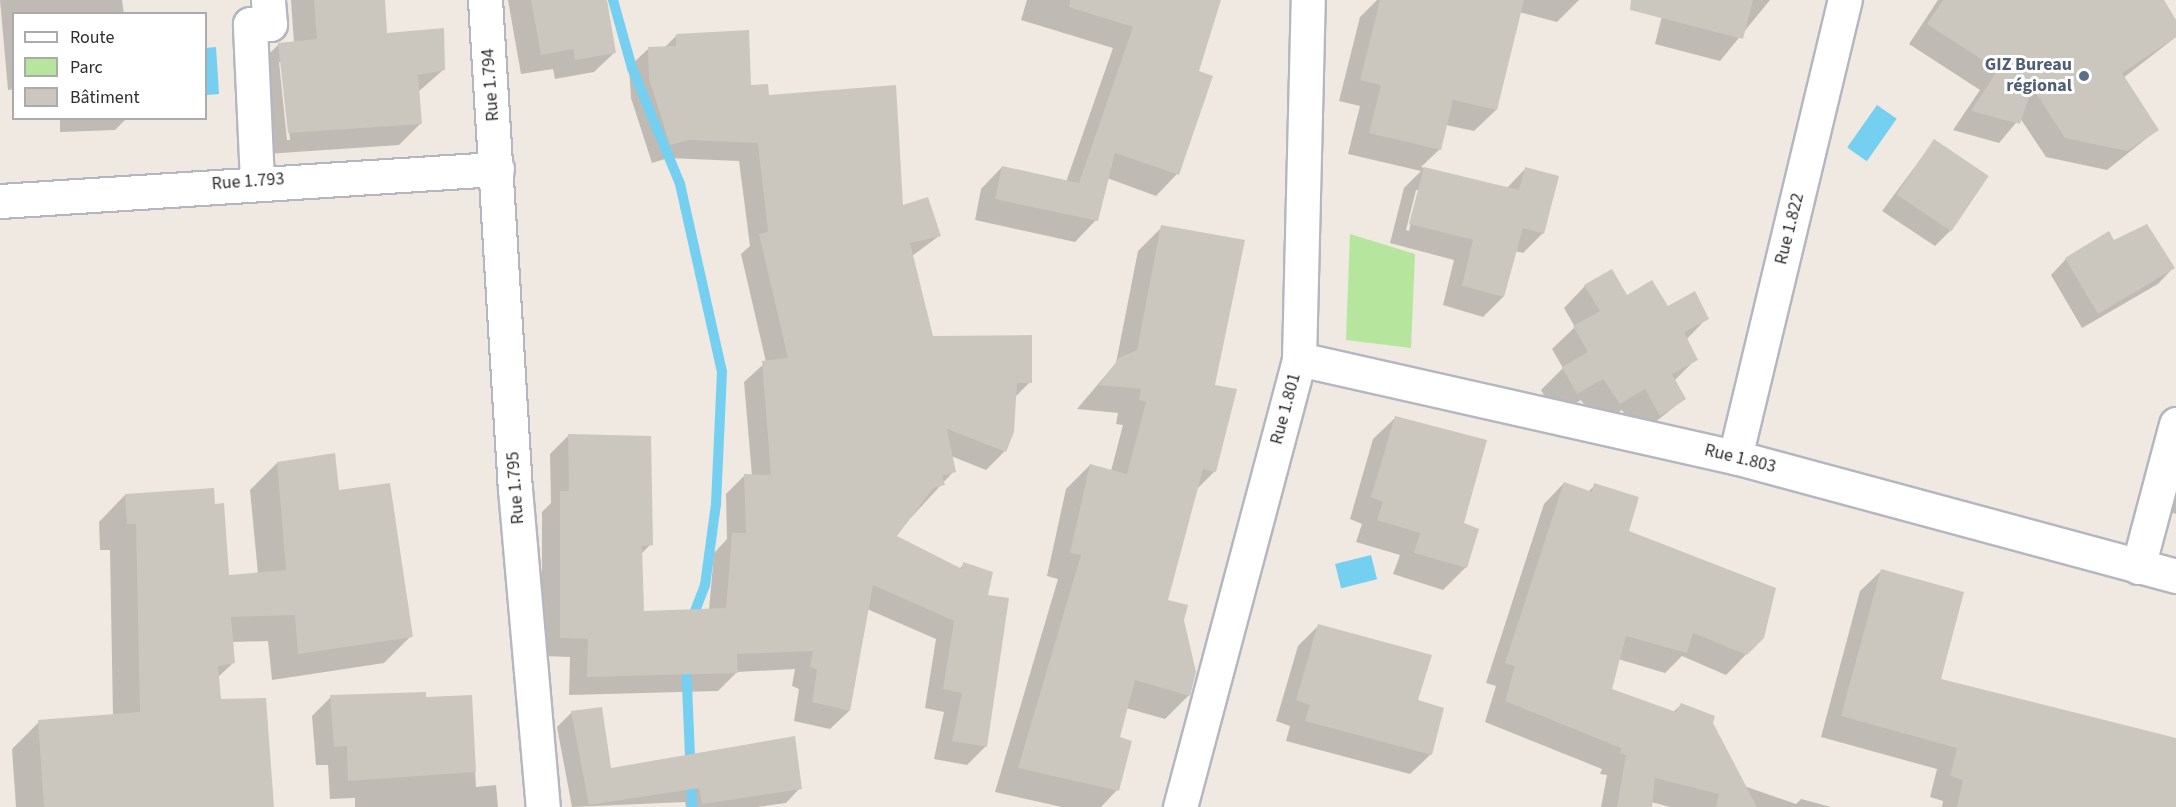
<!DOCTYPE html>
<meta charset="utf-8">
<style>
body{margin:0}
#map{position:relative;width:2176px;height:807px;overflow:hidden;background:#efe9e1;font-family:"Source Sans 3",sans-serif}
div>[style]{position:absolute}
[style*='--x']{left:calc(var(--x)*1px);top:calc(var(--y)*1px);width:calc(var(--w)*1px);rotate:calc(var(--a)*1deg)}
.green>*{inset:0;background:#b6e59e}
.water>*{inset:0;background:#75cff0;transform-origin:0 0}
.shadow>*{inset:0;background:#0003}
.stream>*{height:10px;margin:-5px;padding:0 5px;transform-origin:5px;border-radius:5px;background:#75cff0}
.building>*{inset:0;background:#cbc7bf;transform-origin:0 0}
.roads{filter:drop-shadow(2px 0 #b4b7c1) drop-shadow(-2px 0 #b4b7c1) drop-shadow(0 2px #b4b7c1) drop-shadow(0 -2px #b4b7c1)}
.minor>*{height:33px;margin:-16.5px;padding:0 16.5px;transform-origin:16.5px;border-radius:16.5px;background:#fff}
.dots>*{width:16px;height:16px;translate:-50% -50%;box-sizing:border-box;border:3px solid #fff;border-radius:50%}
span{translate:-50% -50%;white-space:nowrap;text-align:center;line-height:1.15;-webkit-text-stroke:6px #fff;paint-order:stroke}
.service-label{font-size:18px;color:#4e5e75;font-weight:700}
.right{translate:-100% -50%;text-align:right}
.street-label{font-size:18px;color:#2e2e2e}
.legend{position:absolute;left:12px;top:12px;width:195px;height:108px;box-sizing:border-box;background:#fff;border:2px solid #ababab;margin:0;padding:8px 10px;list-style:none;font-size:18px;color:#2e2e2e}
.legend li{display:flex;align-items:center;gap:12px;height:30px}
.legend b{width:30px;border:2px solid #ababab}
</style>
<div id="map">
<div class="green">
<i style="clip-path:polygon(1350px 234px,1415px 254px,1411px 348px,1346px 340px)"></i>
</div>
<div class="water">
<i style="clip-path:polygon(216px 47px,219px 94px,206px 95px,206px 48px)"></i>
<i style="left:1877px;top:105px;width:24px;height:52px;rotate:35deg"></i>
<i style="left:1371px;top:555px;width:25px;height:37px;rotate:76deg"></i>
</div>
<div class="shadow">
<i style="clip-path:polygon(0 0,122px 0,124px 14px,14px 14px,14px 89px,8px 90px)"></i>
<i style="clip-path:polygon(evenodd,291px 0,383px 0,386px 35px,443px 70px,418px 92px,421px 123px,399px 145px,266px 154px,257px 66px,279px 44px,294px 43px,291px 0,279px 62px,282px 62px,290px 140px,287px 140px,279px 62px)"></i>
<i style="clip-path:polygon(508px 0,606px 0,615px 52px,594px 72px,555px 79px,553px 69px,521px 74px)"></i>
<i style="clip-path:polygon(1027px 0,1219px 0,1197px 72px,1177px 174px,1156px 196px,1107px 178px,1096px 220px,1075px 242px,975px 220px,981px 189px,1002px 167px,1066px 182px,1113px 48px,1021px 20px)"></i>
<i style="clip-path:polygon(evenodd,1377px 0,1579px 0,1557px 22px,1519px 12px,1496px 110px,1474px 131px,1446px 125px,1440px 149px,1421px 167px,1506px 189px,1525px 169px,1543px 233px,1523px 253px,1515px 251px,1503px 297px,1483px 317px,1443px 305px,1454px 260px,1390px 243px,1404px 188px,1421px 171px,1348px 154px,1360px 106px,1339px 101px,1360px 17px,1377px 0,1416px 190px,1419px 190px,1409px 231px,1406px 230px,1416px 190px)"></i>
<i style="clip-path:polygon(1666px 0,1770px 0,1720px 61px,1655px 44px)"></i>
<i style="clip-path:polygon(1938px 0,2162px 0,2176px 23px,2176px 37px,2123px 78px,2157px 130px,2107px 170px,2046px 157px,2020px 118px,1999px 143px,1953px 130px,1980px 90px,1909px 44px)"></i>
<i style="clip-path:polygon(677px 35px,767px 96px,939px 236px,912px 256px,931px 338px,1030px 382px,1014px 398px,1004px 452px,986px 470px,951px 456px,954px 471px,894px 536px,959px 569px,964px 564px,986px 596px,986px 746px,967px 765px,934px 759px,944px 712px,925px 708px,936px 639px,867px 609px,849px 711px,830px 729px,794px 721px,799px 689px,792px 686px,795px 669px,737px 672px,718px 691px,569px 695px,570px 657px,542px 656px,542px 512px,551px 503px,550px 454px,568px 436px,651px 544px,641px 554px,643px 613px,709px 610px,714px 553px,727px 539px,726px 494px,744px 476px,752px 476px,744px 382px,766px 362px,741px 254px,750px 246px,739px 161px,668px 158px,652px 163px,631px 98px,629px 67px,648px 49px,664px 48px)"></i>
<i style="clip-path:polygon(60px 118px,127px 118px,115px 130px,60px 132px)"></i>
<i style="clip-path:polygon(1934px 141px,1950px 231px,1935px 246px,1882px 211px)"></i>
<i style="clip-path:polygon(1162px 227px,1213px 386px,1235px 390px,1214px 472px,1196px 490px,1166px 601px,1182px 620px,1189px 695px,1165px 719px,1126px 708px,1118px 739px,1117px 790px,1101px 807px,1062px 807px,995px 792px,1058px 579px,1047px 576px,1066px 489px,1090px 465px,1111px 471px,1123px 425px,1116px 424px,1118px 413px,1077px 409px,1116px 363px,1138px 251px)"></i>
<i style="clip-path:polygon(2113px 242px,2173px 268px,2158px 284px,2082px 328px,2051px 275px,2066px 259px)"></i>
<i style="clip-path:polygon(1585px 286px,1707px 318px,1686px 340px,1696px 359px,1674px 381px,1684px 399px,1638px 436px,1622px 410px,1598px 425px,1581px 400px,1555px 415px,1541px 390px,1563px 368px,1552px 349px,1575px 327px,1564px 308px)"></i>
<i style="clip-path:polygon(1395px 418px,1462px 524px,1477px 530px,1465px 568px,1443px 590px,1393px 574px,1400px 555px,1356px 542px,1362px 524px,1350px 519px,1373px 439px)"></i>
<i style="clip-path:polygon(277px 463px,337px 492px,411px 636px,384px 663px,272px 680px,268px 641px,231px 642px,233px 663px,217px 678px,219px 701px,273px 807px,16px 807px,12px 749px,39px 722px,113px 716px,110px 550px,100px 550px,99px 522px,125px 495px,227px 576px,258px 574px,250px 490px)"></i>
<i style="clip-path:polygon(2176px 481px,2176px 514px,2165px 510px)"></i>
<i style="clip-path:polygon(1564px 483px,1588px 492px,1595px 485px,1628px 532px,1763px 637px,1726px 675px,1682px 656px,1665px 673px,1618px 659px,1610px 690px,1673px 712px,1681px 705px,1712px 723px,1744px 786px,1796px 804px,1801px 799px,1831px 807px,1670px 807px,1651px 802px,1650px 807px,1601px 807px,1607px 775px,1600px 774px,1602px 769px,1485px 722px,1496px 686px,1486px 683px,1544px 504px)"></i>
<i style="clip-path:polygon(1881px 571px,1939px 681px,2176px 739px,2176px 807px,1942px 807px,1943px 801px,1930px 797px,1937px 769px,1821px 737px,1860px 591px)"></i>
<i style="clip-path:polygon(1318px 626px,1416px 702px,1431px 754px,1410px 774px,1286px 741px,1290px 726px,1276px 721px,1298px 646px)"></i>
<i style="clip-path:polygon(331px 697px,471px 697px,476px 787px,496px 785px,498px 807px,355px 807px,355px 798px,330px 799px,328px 765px,316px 765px,312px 716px)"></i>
<i style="clip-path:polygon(572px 712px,610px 770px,800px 788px,786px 803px,757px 807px,686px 807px,685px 802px,572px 807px,557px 727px)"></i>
</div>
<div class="stream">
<i style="--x:613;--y:0;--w:71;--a:74.4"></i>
<i style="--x:632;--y:68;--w:126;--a:67.5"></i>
<i style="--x:680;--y:184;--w:193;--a:77.4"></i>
<i style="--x:722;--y:372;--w:132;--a:92.6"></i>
<i style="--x:716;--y:504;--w:82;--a:97.7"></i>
<i style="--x:705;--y:585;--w:40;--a:111"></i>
<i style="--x:686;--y:661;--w:146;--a:87.6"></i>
</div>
<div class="building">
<i style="clip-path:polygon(314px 0,385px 0,387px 33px,444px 28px,445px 70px,418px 75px,422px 124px,288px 133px,278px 43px,317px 39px)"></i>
<i style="clip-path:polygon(531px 0,607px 0,616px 53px,575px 60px,573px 49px,541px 55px)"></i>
<i style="clip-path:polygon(1070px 0,1221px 0,1199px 71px,1213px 76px,1179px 175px,1115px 153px,1098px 221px,995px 199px,1002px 166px,1079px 183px,1133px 27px,1069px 7px)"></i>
<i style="clip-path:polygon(1380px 0,1524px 0,1497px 110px,1453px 100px,1441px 150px,1369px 133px,1381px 85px,1360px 80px)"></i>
<i style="clip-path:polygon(1631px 0,1753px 0,1743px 39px,1630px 10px)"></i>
<i style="clip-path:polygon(1943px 0,2164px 0,2176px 20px,2176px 37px,2122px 73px,2159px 130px,2127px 151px,2065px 138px,2032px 87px,2020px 124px,1971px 111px,1998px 70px,1927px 24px)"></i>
<i style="clip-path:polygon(749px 30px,751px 85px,768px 84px,769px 95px,896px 85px,903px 205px,928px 197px,941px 236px,910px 243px,933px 336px,1032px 335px,1032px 383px,1017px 383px,1014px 432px,1006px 452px,947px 429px,956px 472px,942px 476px,945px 485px,933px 488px,897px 536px,962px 569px,963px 562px,993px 572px,988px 595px,1009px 598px,987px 747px,952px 741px,962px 693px,943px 689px,954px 621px,873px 585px,850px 711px,812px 702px,817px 670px,810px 667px,813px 651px,737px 654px,738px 673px,587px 677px,588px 639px,560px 638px,560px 491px,569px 491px,568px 434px,651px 436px,653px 545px,642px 546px,644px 611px,726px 608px,732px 533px,746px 533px,744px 474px,771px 475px,762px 361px,788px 358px,759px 234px,768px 232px,758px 143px,688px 140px,670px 145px,649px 79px,648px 47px,676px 46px,676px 34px)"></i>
<i style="left:1934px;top:139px;width:66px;height:67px;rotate:34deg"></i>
<i style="clip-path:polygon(1424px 167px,1519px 190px,1525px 167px,1559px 176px,1544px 234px,1523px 228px,1504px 297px,1462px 286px,1473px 240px,1409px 224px)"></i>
<i style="clip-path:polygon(2147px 224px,2175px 268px,2098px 314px,2065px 258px,2109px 231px,2114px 240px)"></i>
<i style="clip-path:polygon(1161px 225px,1245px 240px,1215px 385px,1237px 389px,1216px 472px,1203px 469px,1168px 600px,1188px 605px,1184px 620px,1196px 672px,1190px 696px,1135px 680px,1120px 737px,1132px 741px,1119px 791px,1018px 768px,1081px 555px,1070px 553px,1090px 464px,1127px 474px,1146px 402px,1139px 400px,1141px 389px,1099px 385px,1119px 358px,1137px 350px)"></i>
<i style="clip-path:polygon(1612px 269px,1627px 295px,1652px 280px,1668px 306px,1695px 291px,1709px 319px,1684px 332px,1698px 360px,1672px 374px,1686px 399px,1660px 416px,1645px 389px,1620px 404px,1603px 379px,1577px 394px,1562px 367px,1588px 352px,1573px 326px,1600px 311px,1584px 285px)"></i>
<i style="clip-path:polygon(1395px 416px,1487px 440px,1464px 523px,1479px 529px,1467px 568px,1414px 553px,1420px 533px,1377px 520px,1383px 502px,1371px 497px)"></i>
<i style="clip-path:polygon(335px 453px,339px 490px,390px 483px,413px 637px,298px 654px,295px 615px,231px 617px,235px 663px,218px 666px,221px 699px,266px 698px,274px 807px,44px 807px,38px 720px,140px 712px,136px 524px,127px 524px,125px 494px,214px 488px,215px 504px,224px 503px,229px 575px,286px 570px,277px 462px)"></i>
<i style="clip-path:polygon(1564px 482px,1592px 492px,1594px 483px,1639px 497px,1629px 531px,1776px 588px,1764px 638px,1747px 655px,1693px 633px,1687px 653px,1626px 636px,1612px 689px,1676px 712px,1681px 703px,1715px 716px,1713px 723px,1757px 807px,1716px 807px,1719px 794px,1655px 778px,1652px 807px,1617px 807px,1626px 755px,1620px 754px,1621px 748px,1505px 701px,1515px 666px,1505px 663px)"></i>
<i style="clip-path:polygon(1881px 569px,1964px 592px,1941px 679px,2176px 738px,2176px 807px,1957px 807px,1963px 780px,1950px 776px,1957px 748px,1841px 716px)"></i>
<i style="clip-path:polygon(1318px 624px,1432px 655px,1418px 700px,1444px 708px,1432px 755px,1305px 721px,1310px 705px,1296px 700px)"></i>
<i style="clip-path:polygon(426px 692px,426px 697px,472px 695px,476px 772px,348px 781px,347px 746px,334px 747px,330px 695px)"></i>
<i style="clip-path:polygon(602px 707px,611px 768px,795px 736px,802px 789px,702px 804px,699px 788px,589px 805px,571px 711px)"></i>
</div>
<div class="roads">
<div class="minor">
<i style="--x:485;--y:0;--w:490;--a:86.5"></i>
<i style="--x:515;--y:489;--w:319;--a:85"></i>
<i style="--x:257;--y:181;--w:157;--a:-92.6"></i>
<i style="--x:250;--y:24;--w:20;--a:0"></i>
<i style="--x:270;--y:24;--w:24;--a:-95"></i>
<i style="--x:0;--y:201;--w:498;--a:-3.7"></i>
<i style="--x:1299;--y:359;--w:447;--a:12.7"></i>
<i style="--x:1735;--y:457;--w:457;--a:15.1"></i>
<i style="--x:1735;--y:457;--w:470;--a:-76.5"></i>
<i style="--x:2138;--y:567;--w:148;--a:-75.1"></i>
<i style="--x:1180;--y:807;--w:464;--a:-75.1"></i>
<i style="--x:1299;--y:359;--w:359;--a:-88.6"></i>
</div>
</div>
<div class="dots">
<i style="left:2084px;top:76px;background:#5c6f8a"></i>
</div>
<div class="service-label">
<span class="right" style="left:2072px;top:76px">GIZ Bureau<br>régional</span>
</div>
<div class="street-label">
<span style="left:491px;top:85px;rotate:-94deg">Rue 1.794</span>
<span style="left:248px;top:182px;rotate:-4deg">Rue 1.793</span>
<span style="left:1790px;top:229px;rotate:-76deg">Rue 1.822</span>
<span style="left:1286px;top:409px;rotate:-75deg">Rue 1.801</span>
<span style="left:1740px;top:459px;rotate:14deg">Rue 1.803</span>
<span style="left:516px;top:488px;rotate:-94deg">Rue 1.795</span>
</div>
<ul class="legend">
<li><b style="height:8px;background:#fff"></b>Route</li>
<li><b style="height:16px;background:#b6e59e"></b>Parc</li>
<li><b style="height:16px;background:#cbc7bf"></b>Bâtiment</li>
</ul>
</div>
